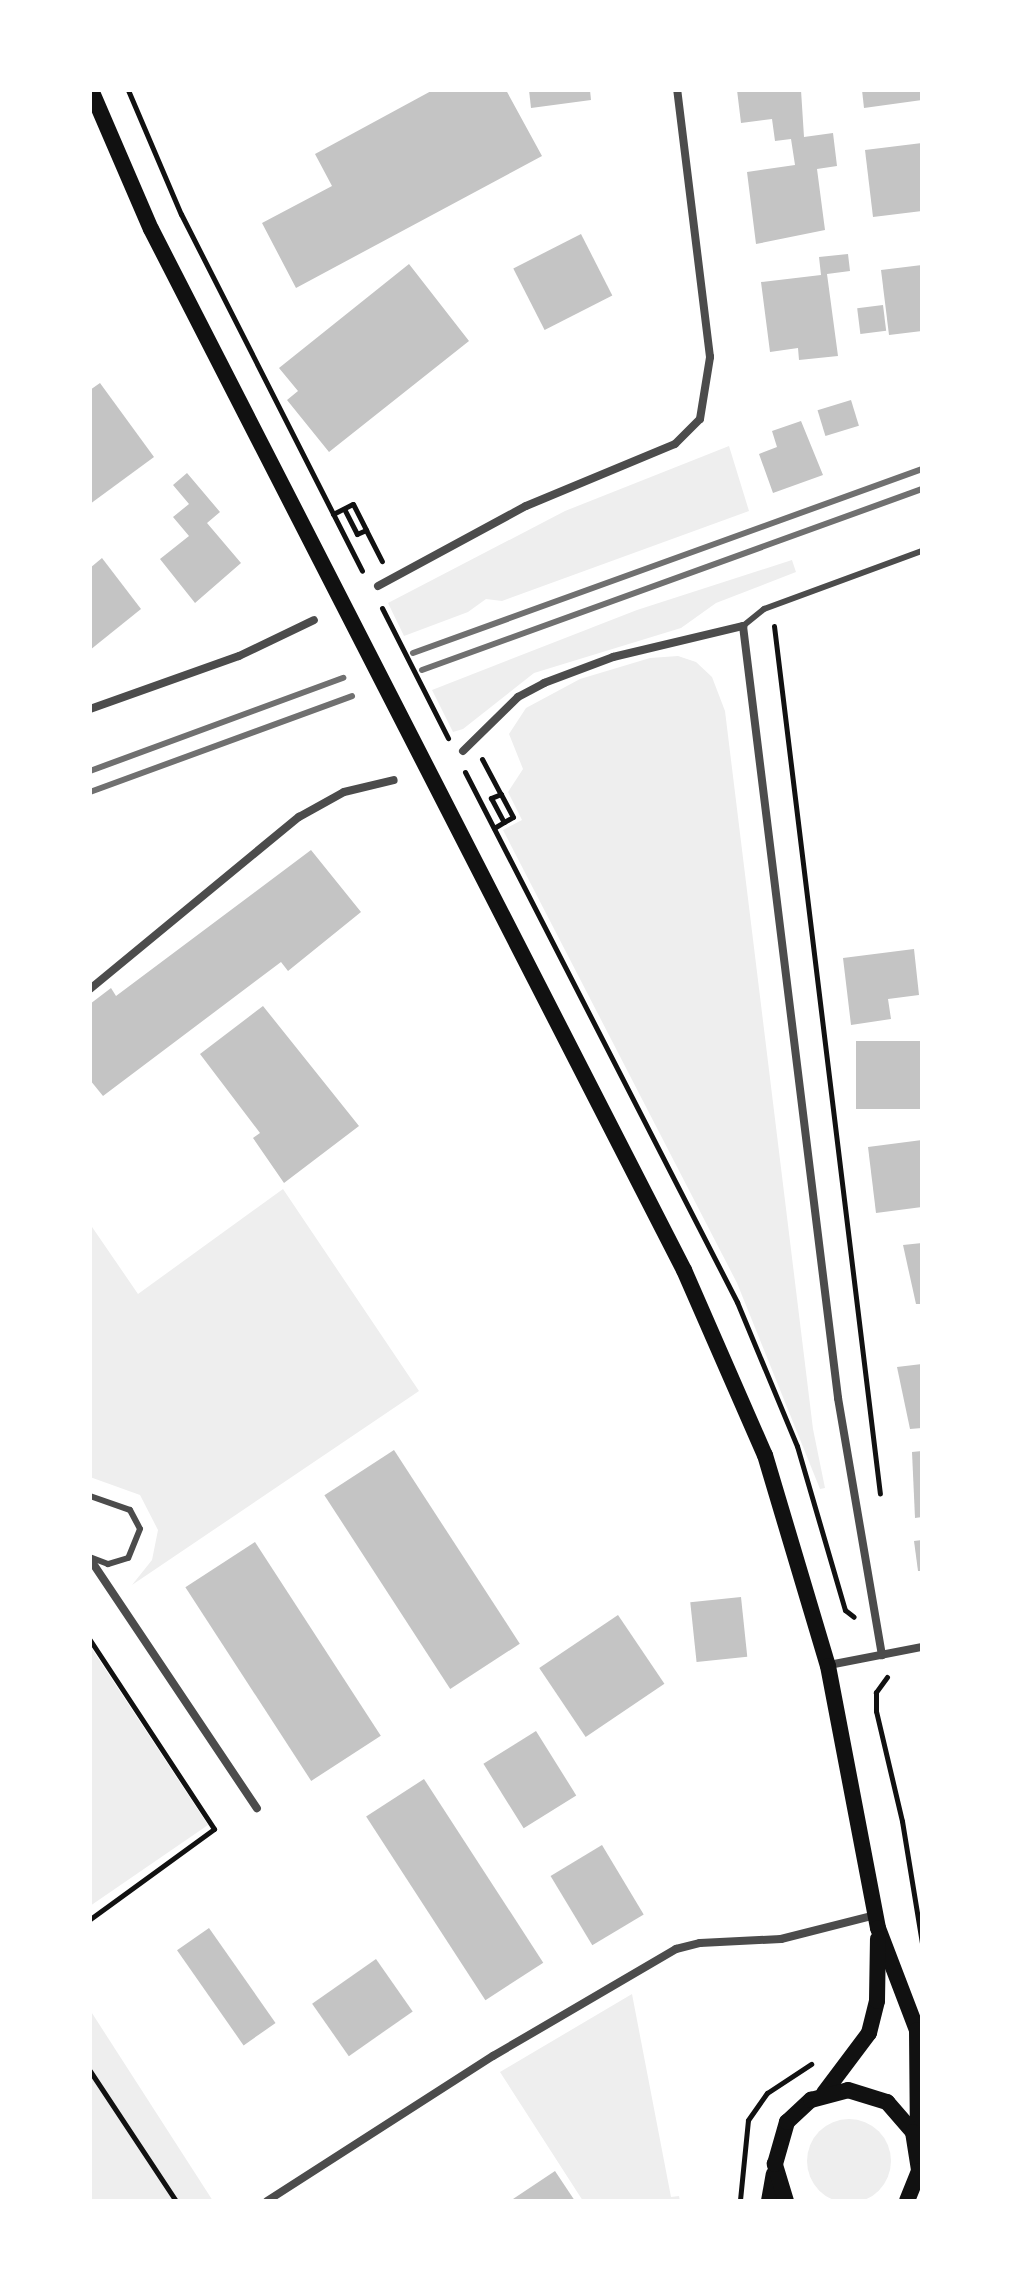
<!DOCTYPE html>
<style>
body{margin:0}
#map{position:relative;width:1012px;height:2291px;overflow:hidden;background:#fff;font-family:"Space Grotesk",sans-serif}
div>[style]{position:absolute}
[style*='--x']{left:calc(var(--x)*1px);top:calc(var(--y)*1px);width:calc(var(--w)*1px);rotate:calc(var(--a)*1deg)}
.green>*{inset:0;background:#eee}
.round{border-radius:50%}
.building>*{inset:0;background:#c4c4c4;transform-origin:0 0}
.path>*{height:5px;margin:-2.5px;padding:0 2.5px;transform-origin:2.5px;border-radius:2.5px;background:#111}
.service>*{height:6px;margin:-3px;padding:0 3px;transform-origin:3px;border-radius:3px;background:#4c4c4c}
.minor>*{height:8px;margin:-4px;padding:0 4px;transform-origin:4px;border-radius:4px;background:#4c4c4c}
.secondary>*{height:16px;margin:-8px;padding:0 8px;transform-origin:8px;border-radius:8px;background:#111}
.rail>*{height:6px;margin:-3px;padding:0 3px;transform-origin:3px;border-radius:3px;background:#707070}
span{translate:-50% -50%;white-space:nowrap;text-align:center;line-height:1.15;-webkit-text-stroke:8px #fff;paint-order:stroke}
.frame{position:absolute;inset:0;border:92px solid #fff;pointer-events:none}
</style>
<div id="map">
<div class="green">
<i style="clip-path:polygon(729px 446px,749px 511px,502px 601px,486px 599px,468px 612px,404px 636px,388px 603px,565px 511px)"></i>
<i style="clip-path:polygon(792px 560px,796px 572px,716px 603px,681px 628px,534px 673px,463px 729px,453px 732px,432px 690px,637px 610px)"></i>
<i style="clip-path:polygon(678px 656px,696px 662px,712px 677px,725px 711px,813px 1429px,825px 1488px,820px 1489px,737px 1283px,503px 830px,522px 820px,508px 792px,523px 769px,509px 734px,526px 708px,580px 679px,650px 658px)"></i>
<i style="clip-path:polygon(283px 1189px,419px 1391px,132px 1585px,152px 1560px,158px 1530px,140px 1495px,90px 1477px,90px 1224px,138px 1294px)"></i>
<i style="clip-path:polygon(90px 1646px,208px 1825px,90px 1906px)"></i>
<i style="clip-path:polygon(632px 1994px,671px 2197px,679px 2196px,680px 2201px,583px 2201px,500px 2072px)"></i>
<i style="clip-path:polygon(90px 2010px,213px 2201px,90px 2201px)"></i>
<i class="round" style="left:807px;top:2119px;width:84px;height:84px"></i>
</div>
<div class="building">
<i style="clip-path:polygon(433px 90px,506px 90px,542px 156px,296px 288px,262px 223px,332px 186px,315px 154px)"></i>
<i style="clip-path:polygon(529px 90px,590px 90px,591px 100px,531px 108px)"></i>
<i style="clip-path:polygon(737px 90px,801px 90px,804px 137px,833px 133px,837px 166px,817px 169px,825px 230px,756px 244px,747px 172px,795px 165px,791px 139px,775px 141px,772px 119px,741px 123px)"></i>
<i style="clip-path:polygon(862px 90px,922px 90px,922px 100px,864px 108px)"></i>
<i style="clip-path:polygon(922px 143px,922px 211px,873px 217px,865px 150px)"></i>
<i style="left:581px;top:234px;width:69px;height:76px;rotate:63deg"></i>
<i style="clip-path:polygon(848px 254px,850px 271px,827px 274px,838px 356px,799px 360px,798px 348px,770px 352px,761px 282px,821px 275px,819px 257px)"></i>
<i style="clip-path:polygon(409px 264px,469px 341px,329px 452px,287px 400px,298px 391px,279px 368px)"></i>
<i style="clip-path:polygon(922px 265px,922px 331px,889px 335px,881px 270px)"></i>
<i style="left:883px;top:305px;width:26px;height:26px;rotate:83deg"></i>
<i style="clip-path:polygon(100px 383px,154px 457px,90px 504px,90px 390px)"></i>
<i style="left:851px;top:400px;width:27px;height:35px;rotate:73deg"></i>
<i style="clip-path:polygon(801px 421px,823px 475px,773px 493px,759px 454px,777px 447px,772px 431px)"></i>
<i style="clip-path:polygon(187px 473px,220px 512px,207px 523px,241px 563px,195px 603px,160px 559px,189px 536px,173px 517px,189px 504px,173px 485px)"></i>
<i style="clip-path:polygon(102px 558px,141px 609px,90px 650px,90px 568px)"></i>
<i style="clip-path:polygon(311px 850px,361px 912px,288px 971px,281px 962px,103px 1096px,90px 1080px,90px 1004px,111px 988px,116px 996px)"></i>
<i style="clip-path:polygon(914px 949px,919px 995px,888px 999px,891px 1019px,851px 1025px,843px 958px)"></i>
<i style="clip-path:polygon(263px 1006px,359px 1126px,284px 1183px,253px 1138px,260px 1133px,200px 1054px)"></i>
<i style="left:922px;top:1041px;width:68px;height:66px;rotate:90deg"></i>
<i style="clip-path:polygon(922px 1140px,922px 1207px,876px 1213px,868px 1147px)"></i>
<i style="clip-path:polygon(922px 1243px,922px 1304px,916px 1304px,903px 1245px)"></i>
<i style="clip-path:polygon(922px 1364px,922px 1428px,910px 1429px,897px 1367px)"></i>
<i style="left:394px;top:1450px;width:231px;height:83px;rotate:57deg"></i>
<i style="clip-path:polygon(922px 1451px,922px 1517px,915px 1518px,912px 1452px)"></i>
<i style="clip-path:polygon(922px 1540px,922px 1571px,918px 1571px,914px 1541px)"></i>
<i style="left:255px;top:1542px;width:231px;height:83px;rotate:57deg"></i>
<i style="left:741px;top:1597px;width:60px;height:51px;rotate:84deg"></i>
<i style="left:618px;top:1615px;width:83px;height:95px;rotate:56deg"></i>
<i style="left:536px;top:1731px;width:76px;height:62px;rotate:58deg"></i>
<i style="left:424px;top:1779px;width:219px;height:69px;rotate:57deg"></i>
<i style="left:602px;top:1845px;width:81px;height:60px;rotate:59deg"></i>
<i style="left:209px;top:1928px;width:116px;height:39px;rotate:55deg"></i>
<i style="left:376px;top:1959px;width:64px;height:78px;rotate:55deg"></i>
<i style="clip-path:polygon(555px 2171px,575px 2201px,510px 2201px)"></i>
</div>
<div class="path">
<i style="--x:128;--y:90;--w:135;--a:66.9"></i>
<i style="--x:181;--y:214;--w:400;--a:63.1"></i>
<i style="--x:333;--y:514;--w:22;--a:-27"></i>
<i style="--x:353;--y:504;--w:29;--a:63"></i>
<i style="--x:366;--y:530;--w:10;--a:156"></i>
<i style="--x:357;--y:534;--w:28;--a:-117"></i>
<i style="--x:366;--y:530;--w:35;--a:63"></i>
<i style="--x:382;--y:608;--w:146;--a:63.1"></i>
<i style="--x:774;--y:626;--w:874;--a:83.04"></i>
<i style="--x:482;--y:759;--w:40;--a:62"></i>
<i style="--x:465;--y:772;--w:596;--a:62.83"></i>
<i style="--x:737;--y:1302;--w:156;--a:67.4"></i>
<i style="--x:797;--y:1446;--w:171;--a:73.7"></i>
<i style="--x:845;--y:1610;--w:11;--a:38"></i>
<i style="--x:494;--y:828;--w:12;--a:-31"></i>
<i style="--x:504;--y:822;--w:10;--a:-29"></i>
<i style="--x:513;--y:817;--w:26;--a:-118"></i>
<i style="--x:501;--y:794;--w:11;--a:158"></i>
<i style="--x:491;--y:798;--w:27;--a:62"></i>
<i style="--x:90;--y:1640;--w:226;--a:56.7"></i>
<i style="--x:214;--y:1829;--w:153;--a:144"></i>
<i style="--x:887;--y:1677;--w:19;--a:126"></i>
<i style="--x:876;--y:1692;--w:19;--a:90"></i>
<i style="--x:876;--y:1711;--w:113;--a:76.7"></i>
<i style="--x:902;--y:1821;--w:124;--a:80.7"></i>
<i style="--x:90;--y:2071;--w:156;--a:56.5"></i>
<i style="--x:740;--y:2200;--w:80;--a:-84.3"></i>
<i style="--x:748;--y:2120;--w:33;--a:-55"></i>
<i style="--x:767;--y:2093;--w:53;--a:-33.4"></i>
</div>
<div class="service">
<i style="--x:743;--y:626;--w:27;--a:-39"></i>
<i style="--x:764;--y:609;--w:168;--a:-20.2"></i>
<i style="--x:90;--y:1496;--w:42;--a:19.3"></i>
<i style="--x:130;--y:1510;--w:21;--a:62"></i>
<i style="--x:140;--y:1529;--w:31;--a:112"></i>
<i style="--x:128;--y:1558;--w:21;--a:163"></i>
<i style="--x:108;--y:1564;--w:19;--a:-159"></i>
</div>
<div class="minor">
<i style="--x:378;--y:586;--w:168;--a:-28.4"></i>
<i style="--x:526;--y:506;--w:161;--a:-22.6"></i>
<i style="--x:675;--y:444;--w:35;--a:-45"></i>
<i style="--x:700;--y:419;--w:63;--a:-80.8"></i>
<i style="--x:710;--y:357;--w:269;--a:-97"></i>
<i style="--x:90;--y:709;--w:158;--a:-19.6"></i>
<i style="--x:239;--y:656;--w:83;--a:-25.6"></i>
<i style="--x:463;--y:751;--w:77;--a:-44.5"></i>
<i style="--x:518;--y:697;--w:30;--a:-28"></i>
<i style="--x:544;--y:683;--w:74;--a:-20.6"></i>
<i style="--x:613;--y:657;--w:134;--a:-13.4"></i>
<i style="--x:743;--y:626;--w:778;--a:82.98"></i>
<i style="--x:838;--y:1398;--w:261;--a:80.3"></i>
<i style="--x:90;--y:989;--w:271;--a:-39.5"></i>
<i style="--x:299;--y:817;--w:51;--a:-29.1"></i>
<i style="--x:344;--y:792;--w:51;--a:-13.5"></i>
<i style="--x:90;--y:1559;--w:300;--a:56.2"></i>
<i style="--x:829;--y:1665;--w:95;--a:-11"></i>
<i style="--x:267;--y:2201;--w:269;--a:-32.7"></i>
<i style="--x:493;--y:2056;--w:212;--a:-30.3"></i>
<i style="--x:676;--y:1949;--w:25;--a:-14"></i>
<i style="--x:700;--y:1943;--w:81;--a:-2.8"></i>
<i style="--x:781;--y:1939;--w:97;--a:-14.3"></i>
</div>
<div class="secondary">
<i style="--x:91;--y:90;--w:151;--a:66.7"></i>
<i style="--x:151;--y:229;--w:1170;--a:62.89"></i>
<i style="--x:684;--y:1270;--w:202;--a:66.4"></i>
<i style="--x:765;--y:1455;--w:220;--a:73.4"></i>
<i style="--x:828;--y:1666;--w:267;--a:79.2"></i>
<i style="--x:878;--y:1928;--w:109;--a:69.1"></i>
<i style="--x:917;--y:2030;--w:121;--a:89.5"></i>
<i style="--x:824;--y:2093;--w:75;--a:-53.1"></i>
<i style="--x:869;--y:2033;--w:33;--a:-76"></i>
<i style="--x:877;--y:2001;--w:62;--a:-89.1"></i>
<i style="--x:769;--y:2201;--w:27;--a:-80"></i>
<i style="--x:786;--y:2201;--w:39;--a:-107"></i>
<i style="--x:775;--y:2164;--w:44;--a:-74.1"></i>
<i style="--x:787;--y:2122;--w:33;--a:-43"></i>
<i style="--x:811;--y:2100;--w:38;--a:-15"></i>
<i style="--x:848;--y:2090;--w:41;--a:17.1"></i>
<i style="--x:887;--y:2102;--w:40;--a:49"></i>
<i style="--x:913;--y:2132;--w:39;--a:81"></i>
<i style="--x:919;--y:2171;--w:32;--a:112"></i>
</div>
<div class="rail">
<i style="--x:413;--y:653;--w:541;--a:-19.87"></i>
<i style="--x:422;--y:670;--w:532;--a:-19.9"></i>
<i style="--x:90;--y:771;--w:270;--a:-20.2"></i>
<i style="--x:90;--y:792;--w:279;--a:-20.1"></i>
</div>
<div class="frame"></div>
</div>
